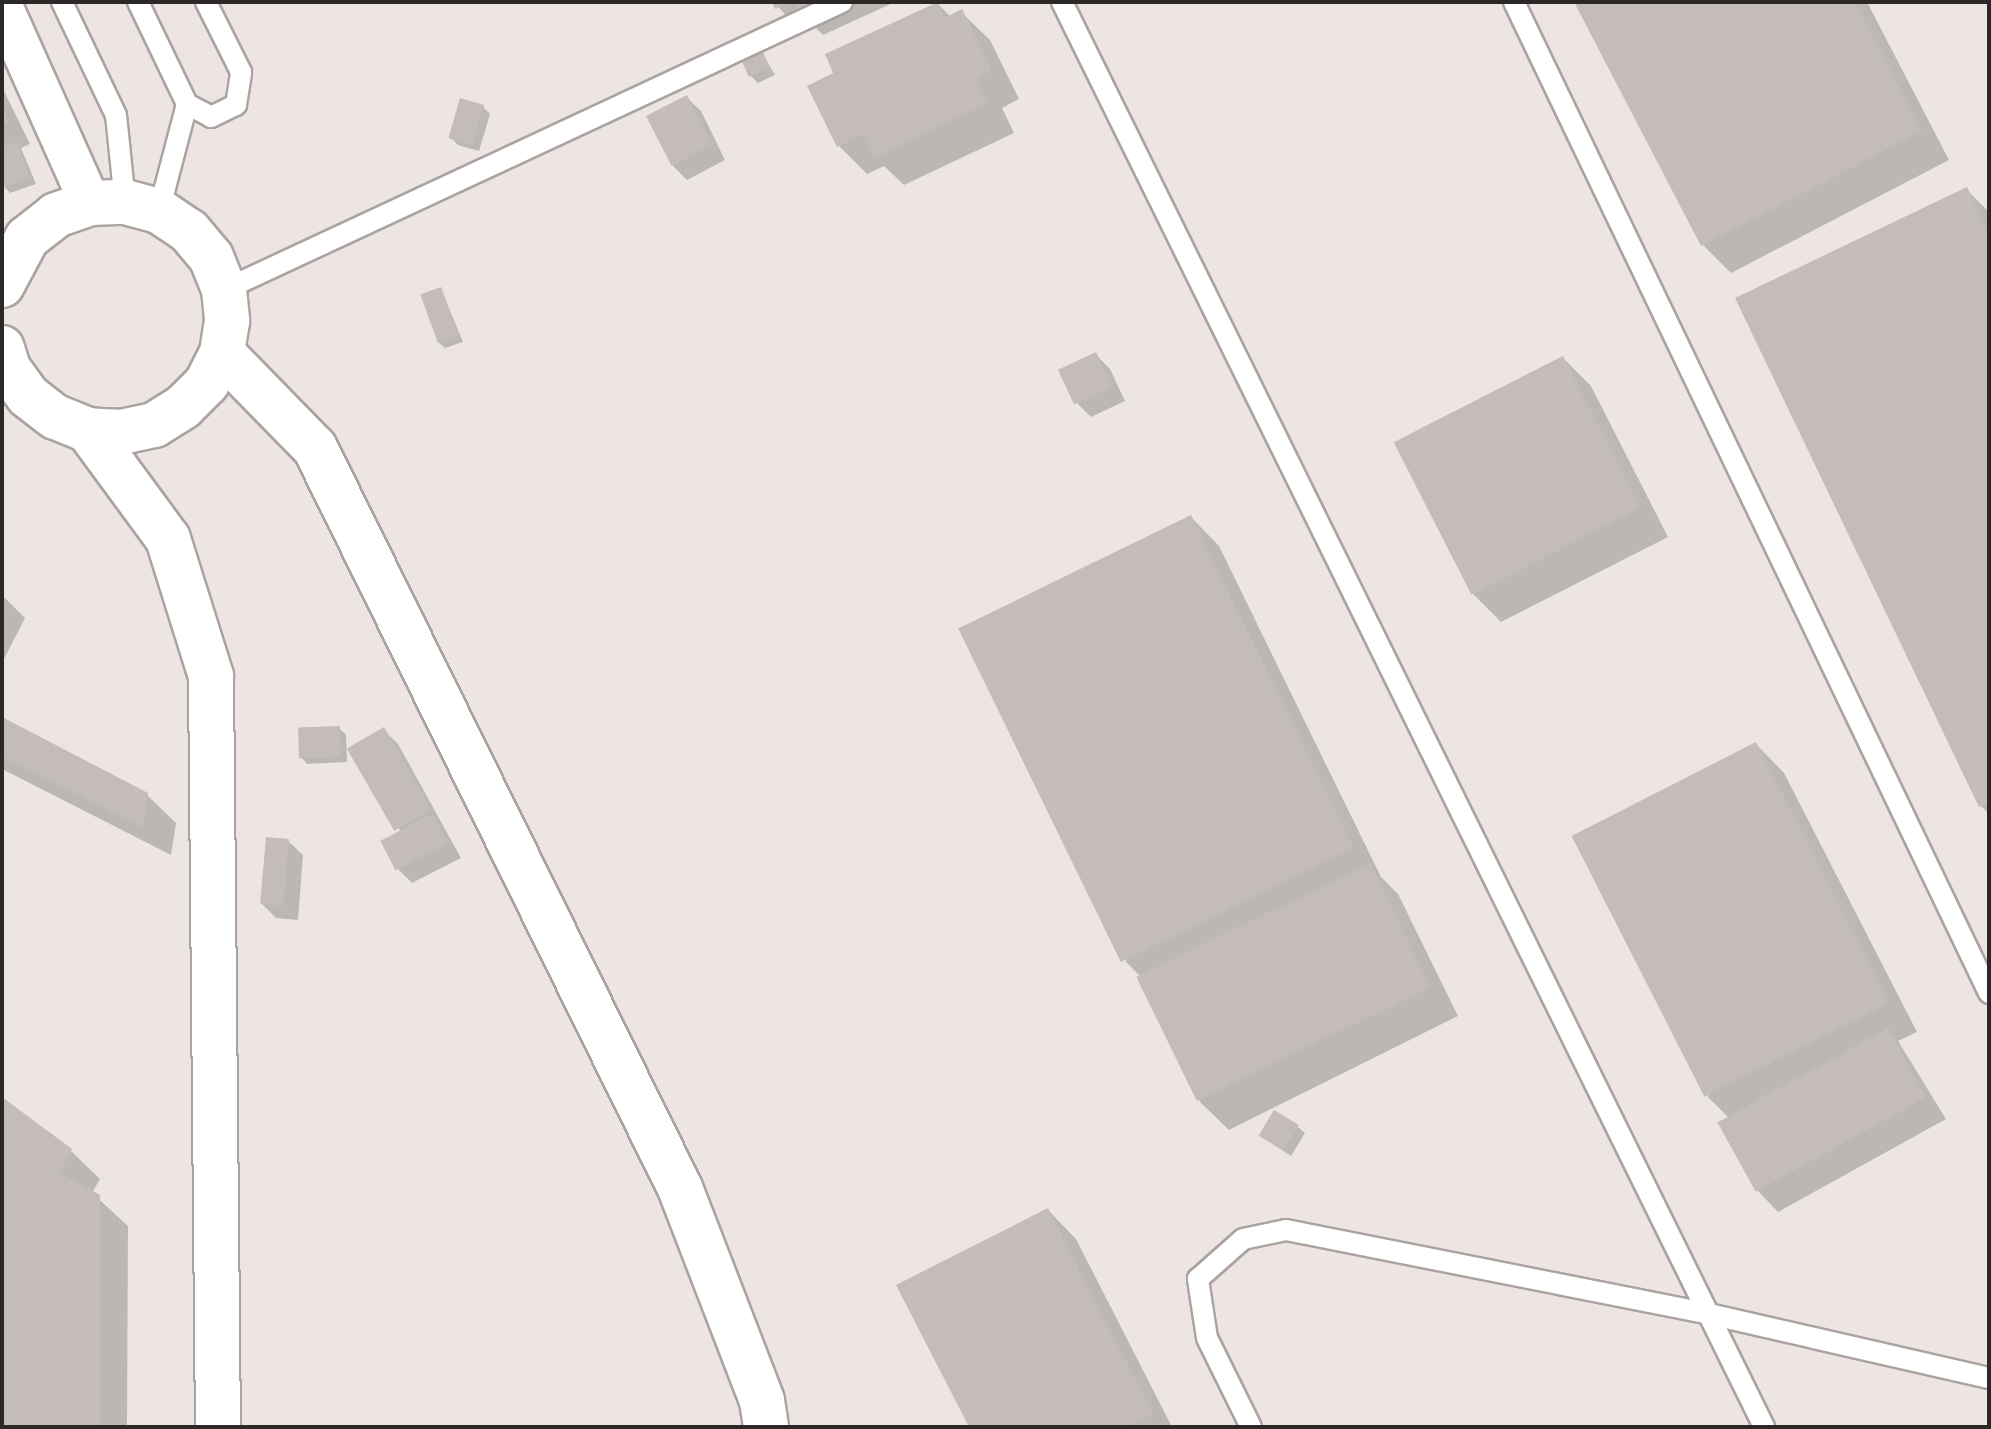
<!DOCTYPE html>
<style>
body{margin:0}
#map{position:relative;width:1991px;height:1429px;overflow:hidden;background:#ede5e2;font-family:"Archivo Narrow",sans-serif}
div>[style]{position:absolute}
[style*='--x']{left:calc(var(--x)*1px);top:calc(var(--y)*1px);width:calc(var(--w)*1px);rotate:calc(var(--a)*1deg)}
.shadow>*{inset:0;background:#0003}
.building>*{inset:0;background:#c3bcb9;transform-origin:0 0}
.roads{filter:drop-shadow(2px 0 #aba3a1) drop-shadow(-2px 0 #aba3a1) drop-shadow(0 2px #aba3a1) drop-shadow(0 -2px #aba3a1)}
.service>*{height:20px;margin:-10px;padding:0 10px;transform-origin:10px;border-radius:10px;background:#fff}
.minor>*{height:40px;margin:-20px;padding:0 20px;transform-origin:20px;border-radius:20px;background:#fff}
.tertiary>*{height:44px;margin:-22px;padding:0 22px;transform-origin:22px;border-radius:22px;background:#fff}
.motorway>*{height:44px;margin:-22px;padding:0 22px;transform-origin:22px;border-radius:22px;background:#fff}
span{translate:-50% -50%;white-space:nowrap;text-align:center;line-height:1.15;-webkit-text-stroke:7px #faf2f0;paint-order:stroke}
.frame{position:absolute;inset:0;border:4px solid #2b2827;pointer-events:none}
</style>
<div id="map">
<div class="shadow">
<i style="clip-path:polygon(774px 2px,895px 2px,823px 35px,811px 23px,799px 30px)"></i>
<i style="clip-path:polygon(1576px 2px,1867px 2px,1949px 160px,1731px 273px,1703px 245px)"></i>
<i style="clip-path:polygon(937px 3px,951px 17px,961px 12px,990px 40px,1019px 99px,1002px 108px,1014px 133px,904px 185px,884px 166px,867px 174px,839px 146px,836px 74px)"></i>
<i style="clip-path:polygon(758px 46px,775px 75px,758px 83px,751px 76px)"></i>
<i style="clip-path:polygon(2px 87px,30px 144px,21px 148px,36px 184px,10px 193px,2px 184px)"></i>
<i style="clip-path:polygon(686px 97px,701px 111px,725px 160px,687px 180px,672px 165px)"></i>
<i style="clip-path:polygon(483px 107px,490px 114px,479px 151px,458px 145px,451px 138px)"></i>
<i style="clip-path:polygon(1966px 189px,1989px 212px,1989px 814px,1981px 806px)"></i>
<i style="clip-path:polygon(441px 289px,463px 342px,445px 348px,438px 342px)"></i>
<i style="clip-path:polygon(1096px 355px,1110px 369px,1125px 401px,1091px 417px,1076px 402px)"></i>
<i style="clip-path:polygon(1563px 358px,1591px 386px,1668px 537px,1501px 622px,1473px 594px)"></i>
<i style="clip-path:polygon(1191px 517px,1219px 546px,1381px 877px,1398px 894px,1458px 1016px,1229px 1130px,1200px 1102px,1143px 979px,1126px 962px)"></i>
<i style="clip-path:polygon(2px 595px,25px 618px,2px 663px)"></i>
<i style="clip-path:polygon(2px 719px,147px 795px,176px 823px,171px 855px,2px 769px)"></i>
<i style="clip-path:polygon(339px 728px,346px 735px,347px 762px,307px 764px,301px 757px)"></i>
<i style="clip-path:polygon(383px 729px,398px 744px,461px 858px,412px 883px,398px 869px,400px 833px)"></i>
<i style="clip-path:polygon(1756px 744px,1784px 773px,1917px 1032px,1898px 1041px,1946px 1119px,1778px 1212px,1757px 1190px,1729px 1118px,1708px 1097px)"></i>
<i style="clip-path:polygon(288px 841px,303px 855px,298px 920px,276px 918px,262px 904px)"></i>
<i style="clip-path:polygon(2px 1100px,71px 1151px,100px 1179px,92px 1193px,128px 1226px,127px 1427px,2px 1427px)"></i>
<i style="clip-path:polygon(1298px 1127px,1305px 1133px,1291px 1156px,1261px 1136px)"></i>
<i style="clip-path:polygon(1048px 1210px,1076px 1239px,1172px 1427px,971px 1427px)"></i>
</div>
<div class="building">
<i style="clip-path:polygon(772px 2px,789px 2px,775px 9px)"></i>
<i style="clip-path:polygon(793px 2px,827px 2px,800px 15px)"></i>
<i style="clip-path:polygon(938px 2px,945px 18px,962px 9px,992px 70px,975px 79px,987px 104px,874px 158px,862px 134px,837px 147px,807px 86px,833px 73px,825px 54px)"></i>
<i style="clip-path:polygon(1574px 2px,1855px 2px,1922px 131px,1701px 246px)"></i>
<i style="left:759px;top:43px;width:27px;height:23px;rotate:66deg"></i>
<i style="left:687px;top:95px;width:56px;height:46px;rotate:63deg"></i>
<i style="left:460px;top:98px;width:25px;height:42px;rotate:16deg"></i>
<i style="clip-path:polygon(2px 107px,9px 122px,2px 125px)"></i>
<i style="clip-path:polygon(17px 142px,30px 177px,2px 188px,2px 147px)"></i>
<i style="clip-path:polygon(1967px 187px,1989px 233px,1989px 802px,1979px 807px,1735px 298px)"></i>
<i style="left:441px;top:287px;width:51px;height:22px;rotate:70deg"></i>
<i style="left:1096px;top:352px;width:38px;height:42px;rotate:65deg"></i>
<i style="left:1563px;top:356px;width:171px;height:190px;rotate:63deg"></i>
<i style="left:1191px;top:515px;width:371px;height:259px;rotate:64deg"></i>
<i style="clip-path:polygon(2px 717px,148px 793px,143px 828px,2px 757px)"></i>
<i style="left:340px;top:726px;width:31px;height:42px;rotate:88deg"></i>
<i style="left:384px;top:727px;width:95px;height:43px;rotate:60deg"></i>
<i style="left:1756px;top:742px;width:293px;height:207px;rotate:63deg"></i>
<i style="left:433px;top:814px;width:33px;height:59px;rotate:63deg"></i>
<i style="left:266px;top:837px;width:23px;height:67px;rotate:5deg"></i>
<i style="left:1370px;top:863px;width:138px;height:260px;rotate:64deg"></i>
<i style="left:1888px;top:1028px;width:79px;height:195px;rotate:61deg"></i>
<i style="clip-path:polygon(2px 1097px,72px 1149px,59px 1172px,100px 1195px,100px 1427px,2px 1427px)"></i>
<i style="left:1274px;top:1110px;width:29px;height:30px;rotate:31deg"></i>
<i style="clip-path:polygon(1048px 1208px,1153px 1414px,1127px 1427px,969px 1427px,896px 1285px)"></i>
</div>
<div class="roads">
<div class="service">
<i style="--x:62;--y:2;--w:125;--a:64.5"></i>
<i style="--x:116;--y:115;--w:87;--a:84.1"></i>
<i style="--x:138;--y:2;--w:113;--a:64.3"></i>
<i style="--x:187;--y:104;--w:111;--a:104.7"></i>
<i style="--x:1062;--y:2;--w:1589;--a:63.77"></i>
<i style="--x:1514;--y:2;--w:1099;--a:64.39"></i>
<i style="--x:187;--y:104;--w:27;--a:28"></i>
<i style="--x:211;--y:117;--w:28;--a:-26"></i>
<i style="--x:236;--y:105;--w:33;--a:-81"></i>
<i style="--x:241;--y:72;--w:78;--a:-116.6"></i>
<i style="--x:224;--y:290;--w:682;--a:-24.99"></i>
<i style="--x:1251;--y:1427;--w:99;--a:-116.3"></i>
<i style="--x:1207;--y:1338;--w:60;--a:-98.7"></i>
<i style="--x:1198;--y:1279;--w:60;--a:-41.6"></i>
<i style="--x:1243;--y:1239;--w:44;--a:-11.8"></i>
<i style="--x:1286;--y:1230;--w:431;--a:11.2"></i>
<i style="--x:1709;--y:1314;--w:287;--a:12.9"></i>
</div>
<div class="minor">
<i style="--x:2;--y:6;--w:216;--a:65.9"></i>
</div>
<div class="tertiary">
<i style="--x:2;--y:285;--w:53;--a:-62"></i>
<i style="--x:27;--y:238;--w:37;--a:-38"></i>
<i style="--x:56;--y:215;--w:36;--a:-19"></i>
<i style="--x:90;--y:203;--w:35;--a:-2"></i>
<i style="--x:125;--y:202;--w:35;--a:15"></i>
<i style="--x:159;--y:211;--w:36;--a:34"></i>
<i style="--x:189;--y:231;--w:34;--a:50"></i>
<i style="--x:211;--y:257;--w:35;--a:68"></i>
<i style="--x:224;--y:290;--w:31;--a:84"></i>
<i style="--x:227;--y:321;--w:32;--a:99"></i>
<i style="--x:222;--y:353;--w:34;--a:117"></i>
<i style="--x:207;--y:383;--w:34;--a:135"></i>
<i style="--x:183;--y:407;--w:34;--a:148"></i>
<i style="--x:154;--y:425;--w:33;--a:168"></i>
<i style="--x:122;--y:432;--w:34;--a:-177"></i>
<i style="--x:88;--y:430;--w:35;--a:-158"></i>
<i style="--x:55;--y:417;--w:34;--a:-142"></i>
<i style="--x:28;--y:396;--w:34;--a:-126"></i>
<i style="--x:8;--y:368;--w:21;--a:-107"></i>
<i style="--x:222;--y:353;--w:133;--a:45.6"></i>
<i style="--x:315;--y:448;--w:825;--a:63.75"></i>
<i style="--x:680;--y:1188;--w:228;--a:68.9"></i>
<i style="--x:762;--y:1401;--w:26;--a:81"></i>
<i style="--x:88;--y:430;--w:135;--a:53.7"></i>
<i style="--x:168;--y:539;--w:144;--a:72.6"></i>
<i style="--x:211;--y:676;--w:751;--a:89.47"></i>
</div>
<div class="motorway">
<i style="--x:2;--y:268;--w:5;--a:0"></i>
</div>
</div>
<div class="frame"></div>
</div>
